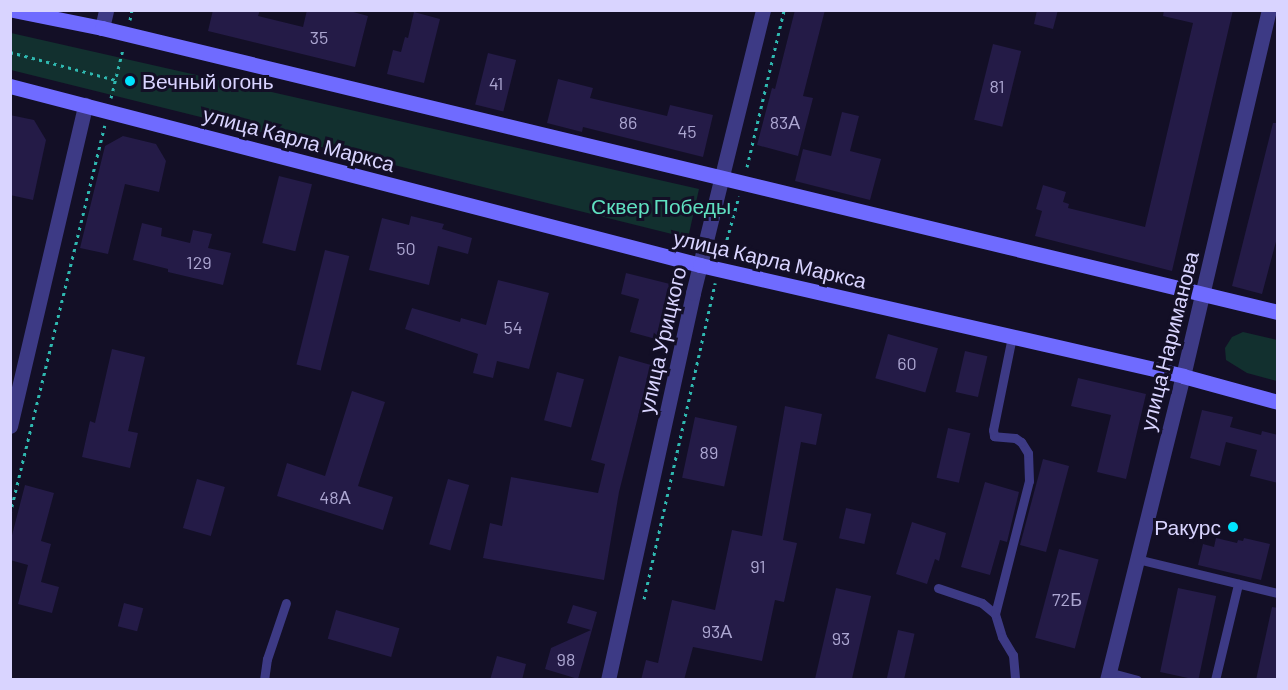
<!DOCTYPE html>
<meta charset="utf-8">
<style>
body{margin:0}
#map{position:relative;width:1288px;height:690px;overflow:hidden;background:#130f26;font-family:Barlow,sans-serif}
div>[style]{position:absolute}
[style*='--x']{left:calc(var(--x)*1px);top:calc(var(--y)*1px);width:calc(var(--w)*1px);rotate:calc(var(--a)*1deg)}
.green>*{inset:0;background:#12302f}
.building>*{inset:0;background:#241b47;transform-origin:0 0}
.path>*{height:3px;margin-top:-1.5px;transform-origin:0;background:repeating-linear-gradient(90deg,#2fb8b0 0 3px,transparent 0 7.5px)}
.lane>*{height:9px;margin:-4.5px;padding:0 4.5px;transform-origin:4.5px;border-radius:4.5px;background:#3d3a85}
.street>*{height:15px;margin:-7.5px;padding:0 7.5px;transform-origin:7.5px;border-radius:7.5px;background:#3d3a85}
.secondary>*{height:15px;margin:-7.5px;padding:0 7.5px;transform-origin:7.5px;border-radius:7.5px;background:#6f6bff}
.dots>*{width:16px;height:16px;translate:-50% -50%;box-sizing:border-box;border:3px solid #130f26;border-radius:50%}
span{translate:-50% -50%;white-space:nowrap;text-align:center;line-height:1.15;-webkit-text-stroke:6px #130f26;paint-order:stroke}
.number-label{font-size:18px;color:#aca6d1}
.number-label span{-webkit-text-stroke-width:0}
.poi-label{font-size:21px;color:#d9d4ff}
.left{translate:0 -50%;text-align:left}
.right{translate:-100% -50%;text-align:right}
.street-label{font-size:21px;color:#d9d4ff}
.park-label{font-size:21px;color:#5fe0c0}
.frame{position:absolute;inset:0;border:12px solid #d9d4ff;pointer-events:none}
</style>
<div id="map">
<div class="green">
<i style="clip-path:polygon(11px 33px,699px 189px,688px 238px,11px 70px)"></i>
<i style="clip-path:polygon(1243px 332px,1277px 340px,1277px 381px,1247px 373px,1226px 360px,1225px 348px,1232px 337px)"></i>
</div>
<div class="building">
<i style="clip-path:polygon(213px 10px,260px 10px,258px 16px,303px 27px,307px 10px,346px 10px,368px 16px,355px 67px,208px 31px)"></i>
<i style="clip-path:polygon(795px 10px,825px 10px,803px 96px,813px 98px,798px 156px,757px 145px,772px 88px,775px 89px)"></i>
<i style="clip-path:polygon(1037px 10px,1058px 10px,1053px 29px,1034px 24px)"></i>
<i style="clip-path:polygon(1164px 10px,1233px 10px,1172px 271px,1035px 236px,1042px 211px,1036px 209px,1043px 185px,1066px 192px,1063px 202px,1069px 204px,1068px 208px,1145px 227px,1193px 23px,1163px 16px)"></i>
<i style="clip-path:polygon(414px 12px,440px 19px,424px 83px,387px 74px,393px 50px,401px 52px,405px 37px,408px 38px)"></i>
<i style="left:993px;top:44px;width:29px;height:78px;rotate:14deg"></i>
<i style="left:488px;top:53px;width:29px;height:53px;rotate:14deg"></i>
<i style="clip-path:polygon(558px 79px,593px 88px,590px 98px,667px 116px,670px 105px,713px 115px,703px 157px,583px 127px,582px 132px,547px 123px)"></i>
<i style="clip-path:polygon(842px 112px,859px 116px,850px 151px,881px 159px,870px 200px,795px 181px,803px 149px,831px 156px)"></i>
<i style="clip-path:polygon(10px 115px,34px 120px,46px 140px,33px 200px,10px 195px)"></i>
<i style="clip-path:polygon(1273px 123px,1278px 123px,1278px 234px,1262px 294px,1232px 286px)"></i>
<i style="clip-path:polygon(123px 136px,156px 144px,166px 161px,159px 192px,125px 184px,108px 254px,80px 248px,105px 146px)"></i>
<i style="left:279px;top:176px;width:34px;height:69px;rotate:14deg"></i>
<i style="clip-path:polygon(411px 216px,444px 224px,442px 229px,472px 238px,468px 254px,438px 246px,429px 285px,369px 270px,382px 218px,409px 225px)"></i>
<i style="clip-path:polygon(142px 223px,162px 228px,161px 236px,190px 243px,193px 230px,212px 234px,208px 248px,231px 253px,223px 285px,168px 272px,168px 269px,133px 260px)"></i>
<i style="left:325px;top:250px;width:25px;height:118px;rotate:14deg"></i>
<i style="clip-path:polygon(626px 273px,670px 284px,656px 339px,630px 332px,639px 299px,621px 294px)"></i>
<i style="clip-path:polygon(498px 280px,549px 293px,529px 369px,497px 361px,493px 378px,473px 373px,478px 354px,405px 329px,412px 308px,460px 322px,461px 318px,486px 325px)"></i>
<i style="left:888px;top:334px;width:52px;height:46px;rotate:16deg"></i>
<i style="clip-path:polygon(112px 349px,145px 357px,128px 431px,138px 433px,130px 468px,82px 457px,90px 421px,95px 423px)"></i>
<i style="left:965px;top:351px;width:23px;height:42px;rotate:13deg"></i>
<i style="clip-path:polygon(619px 356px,651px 365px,619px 492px,604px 580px,483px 558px,490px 523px,502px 526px,511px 477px,598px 493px,605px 464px,591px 460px)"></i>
<i style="left:557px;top:372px;width:28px;height:50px;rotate:15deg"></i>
<i style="clip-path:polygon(1078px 378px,1146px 394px,1126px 479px,1097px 472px,1111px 415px,1071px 406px)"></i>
<i style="clip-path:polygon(352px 391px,385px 402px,358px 486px,393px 497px,383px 530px,277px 496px,287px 463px,325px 476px)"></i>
<i style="clip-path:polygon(785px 406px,822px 414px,816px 445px,801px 442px,783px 540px,797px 543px,784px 602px,775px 600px,762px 661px,693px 647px,684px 680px,641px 680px,646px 660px,658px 663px,672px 600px,715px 610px,732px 530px,762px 536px)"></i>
<i style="clip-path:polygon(1202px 410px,1233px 417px,1230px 427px,1261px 435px,1262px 431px,1278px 435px,1278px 483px,1250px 476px,1257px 450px,1226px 442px,1220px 466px,1190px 458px)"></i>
<i style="left:695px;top:417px;width:43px;height:62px;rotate:12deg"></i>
<i style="left:948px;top:428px;width:23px;height:51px;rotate:13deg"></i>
<i style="left:1043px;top:459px;width:27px;height:89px;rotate:15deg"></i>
<i style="left:197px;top:479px;width:29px;height:51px;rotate:16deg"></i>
<i style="left:448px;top:479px;width:22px;height:68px;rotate:16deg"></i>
<i style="clip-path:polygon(985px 482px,1019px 492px,1007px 542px,1000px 540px,990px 575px,961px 567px)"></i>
<i style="clip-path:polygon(25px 485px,54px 493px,41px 541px,51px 544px,41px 582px,59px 587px,52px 613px,18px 604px,28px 565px,10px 560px,10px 543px)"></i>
<i style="left:846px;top:508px;width:26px;height:31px;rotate:13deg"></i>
<i style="clip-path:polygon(912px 522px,946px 533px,939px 561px,935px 559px,927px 584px,896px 574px)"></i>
<i style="clip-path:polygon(1216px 538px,1237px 543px,1238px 540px,1243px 541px,1244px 538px,1270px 544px,1261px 580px,1198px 565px,1203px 544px,1214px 547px)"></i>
<i style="left:1059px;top:549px;width:41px;height:92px;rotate:15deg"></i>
<i style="left:836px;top:588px;width:36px;height:95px;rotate:13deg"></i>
<i style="left:1178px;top:588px;width:39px;height:86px;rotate:12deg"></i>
<i style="left:124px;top:603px;width:20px;height:24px;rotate:15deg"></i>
<i style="clip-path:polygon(573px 605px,597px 612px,578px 679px,545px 669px,551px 648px,591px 630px,567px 623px)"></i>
<i style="clip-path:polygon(1272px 607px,1278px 608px,1278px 680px,1256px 680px)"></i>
<i style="left:336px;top:610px;width:66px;height:30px;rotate:16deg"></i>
<i style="left:898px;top:630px;width:17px;height:51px;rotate:13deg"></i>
<i style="clip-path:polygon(497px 656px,526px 664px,522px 680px,490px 680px)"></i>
</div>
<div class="path">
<i style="--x:130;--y:20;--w:10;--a:-79"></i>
<i style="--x:10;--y:52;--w:110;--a:14.8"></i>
<i style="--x:111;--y:98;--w:50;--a:-76.2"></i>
<i style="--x:747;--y:167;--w:161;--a:-76.7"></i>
<i style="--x:723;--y:254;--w:60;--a:-74.6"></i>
<i style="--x:10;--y:514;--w:400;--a:-76.3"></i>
<i style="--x:644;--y:599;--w:324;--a:-77.3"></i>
</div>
<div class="lane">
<i style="--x:1137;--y:559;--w:145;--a:13.6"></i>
<i style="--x:938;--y:588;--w:46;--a:18.8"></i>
<i style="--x:982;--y:603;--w:17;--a:40"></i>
<i style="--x:995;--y:614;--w:24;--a:73"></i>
<i style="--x:1002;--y:637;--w:21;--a:59"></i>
<i style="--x:1013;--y:655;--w:25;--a:85"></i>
<i style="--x:995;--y:614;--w:137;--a:-75.7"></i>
<i style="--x:1029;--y:481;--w:28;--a:-92"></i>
<i style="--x:1028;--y:453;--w:13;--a:-122"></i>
<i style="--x:1021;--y:442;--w:7;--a:-146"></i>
<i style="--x:1015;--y:438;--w:21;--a:-175"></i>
<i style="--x:994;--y:436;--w:6;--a:-99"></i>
<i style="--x:993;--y:430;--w:95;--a:-78.5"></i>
<i style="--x:1108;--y:672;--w:30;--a:15"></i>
<i style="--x:264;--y:680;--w:21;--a:-82"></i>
<i style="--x:267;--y:659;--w:59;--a:-71.3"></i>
<i style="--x:1215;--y:680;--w:99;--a:-76.5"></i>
</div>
<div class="street">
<i style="--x:102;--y:28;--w:18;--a:-77"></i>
<i style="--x:10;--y:426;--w:330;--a:-76.8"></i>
<i style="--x:608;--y:680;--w:396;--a:-77.6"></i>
<i style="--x:693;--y:293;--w:292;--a:-76.1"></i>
<i style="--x:1107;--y:680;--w:313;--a:-76"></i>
<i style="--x:1183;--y:376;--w:376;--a:-76.8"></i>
</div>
<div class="secondary">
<i style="--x:13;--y:10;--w:91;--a:11.4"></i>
<i style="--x:102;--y:28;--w:1210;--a:13.58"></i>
<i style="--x:10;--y:86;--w:713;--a:14.54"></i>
<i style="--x:700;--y:265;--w:496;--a:12.9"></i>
<i style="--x:1183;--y:376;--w:98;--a:15.3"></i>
</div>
<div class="dots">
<i style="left:130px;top:81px;background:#00e5ff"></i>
<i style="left:1233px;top:527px;background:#00e5ff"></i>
</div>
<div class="number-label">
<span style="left:319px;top:37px">35</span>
<span style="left:496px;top:83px">41</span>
<span style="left:997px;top:86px">81</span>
<span style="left:628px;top:122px">86</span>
<span style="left:785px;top:122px">83А</span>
<span style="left:687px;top:131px">45</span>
<span style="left:406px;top:248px">50</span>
<span style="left:199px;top:262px">129</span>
<span style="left:513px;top:327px">54</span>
<span style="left:907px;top:363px">60</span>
<span style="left:709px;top:452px">89</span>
<span style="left:335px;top:497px">48А</span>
<span style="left:758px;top:566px">91</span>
<span style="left:1067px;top:599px">72Б</span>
<span style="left:717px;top:631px">93А</span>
<span style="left:841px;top:638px">93</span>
<span style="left:566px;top:659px">98</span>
</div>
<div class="poi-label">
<span class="left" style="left:142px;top:81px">Вечный огонь</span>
<span class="right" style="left:1221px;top:527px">Ракурс</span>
</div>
<div class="street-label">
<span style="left:299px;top:139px;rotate:15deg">улица Карла Маркса</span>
<span style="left:770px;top:259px;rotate:13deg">улица Карла Маркса</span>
<span style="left:662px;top:340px;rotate:-77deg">улица Урицкого</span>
<span style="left:1169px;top:341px;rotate:-76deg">улица Нариманова</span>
</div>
<div class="park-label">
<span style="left:661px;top:206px">Сквер Победы</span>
</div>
<div class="frame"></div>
</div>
